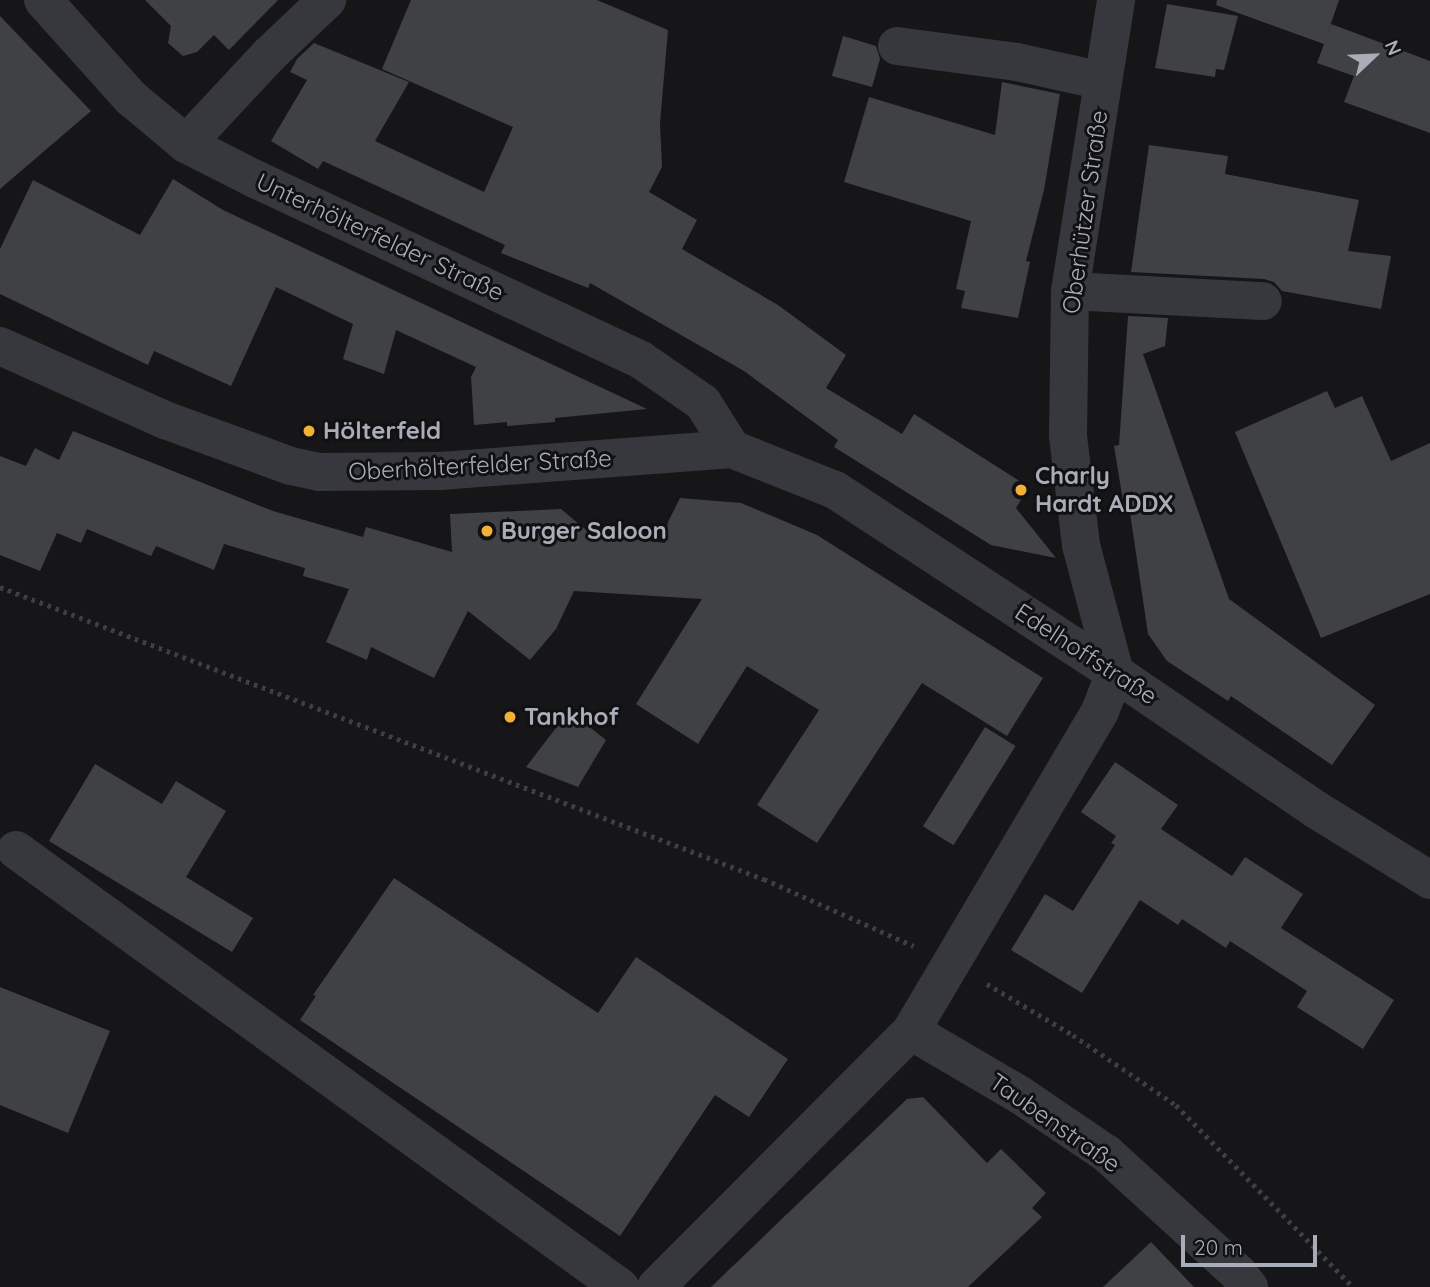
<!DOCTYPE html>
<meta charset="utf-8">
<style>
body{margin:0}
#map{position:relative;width:1430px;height:1287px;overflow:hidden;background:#161618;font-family:Quicksand,sans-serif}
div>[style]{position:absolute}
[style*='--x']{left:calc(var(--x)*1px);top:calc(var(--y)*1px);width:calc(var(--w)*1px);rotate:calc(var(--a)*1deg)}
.building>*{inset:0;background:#404145;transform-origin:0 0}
.path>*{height:4.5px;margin-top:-2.25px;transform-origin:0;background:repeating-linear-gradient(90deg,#3d3f44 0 3.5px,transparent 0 8.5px)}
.minor>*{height:38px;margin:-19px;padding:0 19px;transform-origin:19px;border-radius:19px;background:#37383d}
.dots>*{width:19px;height:19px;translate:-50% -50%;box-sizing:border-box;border:4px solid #111113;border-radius:50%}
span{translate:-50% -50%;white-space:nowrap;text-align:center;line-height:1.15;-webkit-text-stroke:6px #111113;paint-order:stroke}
.street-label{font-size:24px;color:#a8adb8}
.poi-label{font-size:24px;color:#a8adb8;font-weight:700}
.left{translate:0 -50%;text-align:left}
.north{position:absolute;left:1339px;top:21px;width:70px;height:70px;-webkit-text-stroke:5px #111113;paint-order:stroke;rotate:67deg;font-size:19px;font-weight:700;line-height:28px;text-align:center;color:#a8adb8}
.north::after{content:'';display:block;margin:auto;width:24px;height:32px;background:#a8adb8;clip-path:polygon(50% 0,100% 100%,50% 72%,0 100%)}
.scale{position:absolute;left:1181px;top:1235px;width:136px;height:32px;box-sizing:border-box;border:4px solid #a8adb8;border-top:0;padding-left:9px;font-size:21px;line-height:24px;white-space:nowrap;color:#a8adb8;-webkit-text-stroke:5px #111113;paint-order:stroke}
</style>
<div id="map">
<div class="building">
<i style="clip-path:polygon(145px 0,278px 0,229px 50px,214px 35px,197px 52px,183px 56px,168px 43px,171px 26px)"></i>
<i style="clip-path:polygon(411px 0,597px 0,668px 30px,660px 123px,662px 167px,649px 192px,697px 220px,682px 249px,778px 305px,846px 355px,826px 388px,902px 434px,914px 414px,1029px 487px,1016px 508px,1056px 558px,991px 545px,834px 447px,838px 440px,744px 371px,590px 283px,588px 288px,501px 253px,505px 245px,323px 161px,318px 169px,271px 141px,307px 80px,290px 72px,297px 59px,314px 43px,409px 82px,375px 141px,484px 192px,513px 127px,382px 69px)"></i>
<i style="clip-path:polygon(1217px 0,1339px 0,1325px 41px,1331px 24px,1430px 61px,1430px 133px,1344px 102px,1354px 76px,1317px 63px,1324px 44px,1216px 5px)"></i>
<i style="clip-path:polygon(1167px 4px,1238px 16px,1224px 70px,1216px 69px,1215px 77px,1155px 68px)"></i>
<i style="clip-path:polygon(0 16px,91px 111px,0 189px)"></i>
<i style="clip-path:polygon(843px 36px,876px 46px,880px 59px,872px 87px,832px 76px)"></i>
<i style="clip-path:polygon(1002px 82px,1060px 94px,1044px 190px,1026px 261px,1030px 262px,1018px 318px,961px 308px,965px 291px,956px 289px,971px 221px,844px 182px,869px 97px,995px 135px)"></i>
<i style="clip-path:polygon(1149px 145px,1228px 156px,1225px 174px,1359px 200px,1348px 251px,1391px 256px,1381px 309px,1282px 291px,1274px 282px,1264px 279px,1131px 272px)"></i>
<i style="clip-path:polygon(173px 179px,223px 210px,647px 409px,555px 418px,555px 422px,507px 426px,507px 422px,474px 425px,471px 377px,476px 367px,396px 330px,384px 374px,343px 359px,353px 324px,276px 287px,231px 386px,154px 351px,148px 365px,0 294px,0 249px,33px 180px,140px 235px)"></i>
<i style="clip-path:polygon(1128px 316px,1168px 318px,1165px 346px,1143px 354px,1229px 599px,1375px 705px,1332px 765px,1231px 696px,1228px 701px,1167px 661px,1148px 634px,1129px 506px,1124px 507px,1114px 446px,1119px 445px)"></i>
<i style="clip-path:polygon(1327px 391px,1335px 408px,1362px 396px,1391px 461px,1430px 443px,1430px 594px,1321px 638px,1235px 432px)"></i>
<i style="clip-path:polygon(73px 431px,273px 511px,363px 537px,366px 527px,452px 552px,450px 514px,561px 509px,591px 534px,665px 543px,668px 522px,680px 498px,741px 503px,817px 535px,1043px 678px,1007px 736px,922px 683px,817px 843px,757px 805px,819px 710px,747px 666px,698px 744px,636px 704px,702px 599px,574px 591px,556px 629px,530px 660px,468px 611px,434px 678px,371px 647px,367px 660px,326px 642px,349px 589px,303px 576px,305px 568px,224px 544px,214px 570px,156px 546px,151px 556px,87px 529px,81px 543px,57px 533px,40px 571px,0 555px,0 456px,26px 466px,35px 448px,59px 460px)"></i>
<i style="clip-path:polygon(569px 711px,606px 740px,578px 787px,526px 767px)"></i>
<i style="left:985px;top:727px;width:36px;height:117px;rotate:32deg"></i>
<i style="clip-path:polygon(1115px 762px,1178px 805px,1161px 829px,1232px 876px,1245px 857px,1303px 894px,1281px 928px,1394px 1000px,1363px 1049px,1297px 1007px,1307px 991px,1230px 941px,1226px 948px,1182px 919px,1178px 925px,1140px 900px,1082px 993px,1011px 950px,1045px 894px,1073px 911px,1115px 845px,1111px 843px,1116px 836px,1081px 812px)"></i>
<i style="clip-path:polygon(95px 764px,162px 804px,176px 781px,226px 811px,186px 877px,253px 918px,232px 952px,49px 841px)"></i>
<i style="clip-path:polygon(394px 878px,598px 1013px,636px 957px,788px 1059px,749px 1117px,715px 1095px,620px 1236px,300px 1020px,316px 996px,313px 995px)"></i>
<i style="clip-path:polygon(0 987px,110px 1031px,68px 1133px,0 1105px)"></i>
<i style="clip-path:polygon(923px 1097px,987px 1163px,1001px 1149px,1046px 1193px,1032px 1208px,1042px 1217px,968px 1287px,711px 1287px,907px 1099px)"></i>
<i style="clip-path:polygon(1151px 1242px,1194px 1287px,1103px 1287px)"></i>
</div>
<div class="path">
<i style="--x:0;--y:587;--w:818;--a:20.92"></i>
<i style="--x:764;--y:879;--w:164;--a:24.1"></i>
<i style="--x:987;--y:984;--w:100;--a:30.7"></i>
<i style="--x:1073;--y:1035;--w:125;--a:34.2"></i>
<i style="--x:1176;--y:1105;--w:254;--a:45.8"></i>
</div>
<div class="minor">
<i style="--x:43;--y:0;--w:132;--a:48.1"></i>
<i style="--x:131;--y:98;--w:72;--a:39.9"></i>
<i style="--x:186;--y:144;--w:77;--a:26.9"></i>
<i style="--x:255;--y:179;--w:426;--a:25.1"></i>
<i style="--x:641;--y:360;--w:75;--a:34.7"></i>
<i style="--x:703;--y:403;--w:54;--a:57.8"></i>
<i style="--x:897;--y:46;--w:121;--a:7.6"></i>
<i style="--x:1017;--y:62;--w:88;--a:12.5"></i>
<i style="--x:186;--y:144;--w:123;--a:-47"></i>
<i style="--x:270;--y:54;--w:79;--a:-43.5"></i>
<i style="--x:1070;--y:291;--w:193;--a:3"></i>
<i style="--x:0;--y:346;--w:181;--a:24.2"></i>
<i style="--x:165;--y:420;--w:134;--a:20.1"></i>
<i style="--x:291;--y:466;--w:29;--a:12"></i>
<i style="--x:319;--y:472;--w:121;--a:-0.5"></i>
<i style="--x:440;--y:471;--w:293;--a:-4.3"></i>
<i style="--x:732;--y:449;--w:111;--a:21.7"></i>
<i style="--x:835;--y:490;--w:334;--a:33.2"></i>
<i style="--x:1115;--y:673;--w:242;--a:34.2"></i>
<i style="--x:1315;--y:809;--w:135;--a:31.7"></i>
<i style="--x:1115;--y:673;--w:132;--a:-104.9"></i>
<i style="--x:1081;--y:545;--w:110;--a:-96.8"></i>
<i style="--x:1068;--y:436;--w:145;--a:-89.2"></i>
<i style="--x:1070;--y:291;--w:295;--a:-81"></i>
<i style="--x:16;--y:850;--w:746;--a:35.89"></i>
<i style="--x:911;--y:1031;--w:126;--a:30.4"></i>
<i style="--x:1020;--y:1095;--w:105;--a:34.1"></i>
<i style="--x:1107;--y:1154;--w:177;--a:42.3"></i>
<i style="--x:1238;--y:1273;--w:18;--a:52"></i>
<i style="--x:656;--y:1287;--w:361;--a:-45.1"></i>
<i style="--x:911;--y:1031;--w:372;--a:-59.4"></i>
<i style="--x:1100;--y:711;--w:41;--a:-68.5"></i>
</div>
<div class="dots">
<i style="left:309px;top:431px;background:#f2b134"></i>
<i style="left:1021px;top:490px;background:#f2b134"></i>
<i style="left:487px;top:531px;background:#f2b134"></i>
<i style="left:510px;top:717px;background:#f2b134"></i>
</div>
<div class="street-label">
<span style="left:1085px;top:212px;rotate:-82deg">Oberhützer Straße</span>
<span style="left:380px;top:237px;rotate:25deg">Unterhölterfelder Straße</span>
<span style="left:480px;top:465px;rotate:-3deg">Oberhölterfelder Straße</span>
<span style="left:1086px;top:654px;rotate:33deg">Edelhoffstraße</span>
<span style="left:1055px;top:1123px;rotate:35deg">Taubenstraße</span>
</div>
<div class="poi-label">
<span class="left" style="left:323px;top:431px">Hölterfeld</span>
<span class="left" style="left:1035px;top:490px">Charly<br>Hardt ADDX</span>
<span class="left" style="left:501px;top:531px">Burger Saloon</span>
<span class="left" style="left:524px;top:717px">Tankhof</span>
</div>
<div class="north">N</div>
<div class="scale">20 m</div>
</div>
